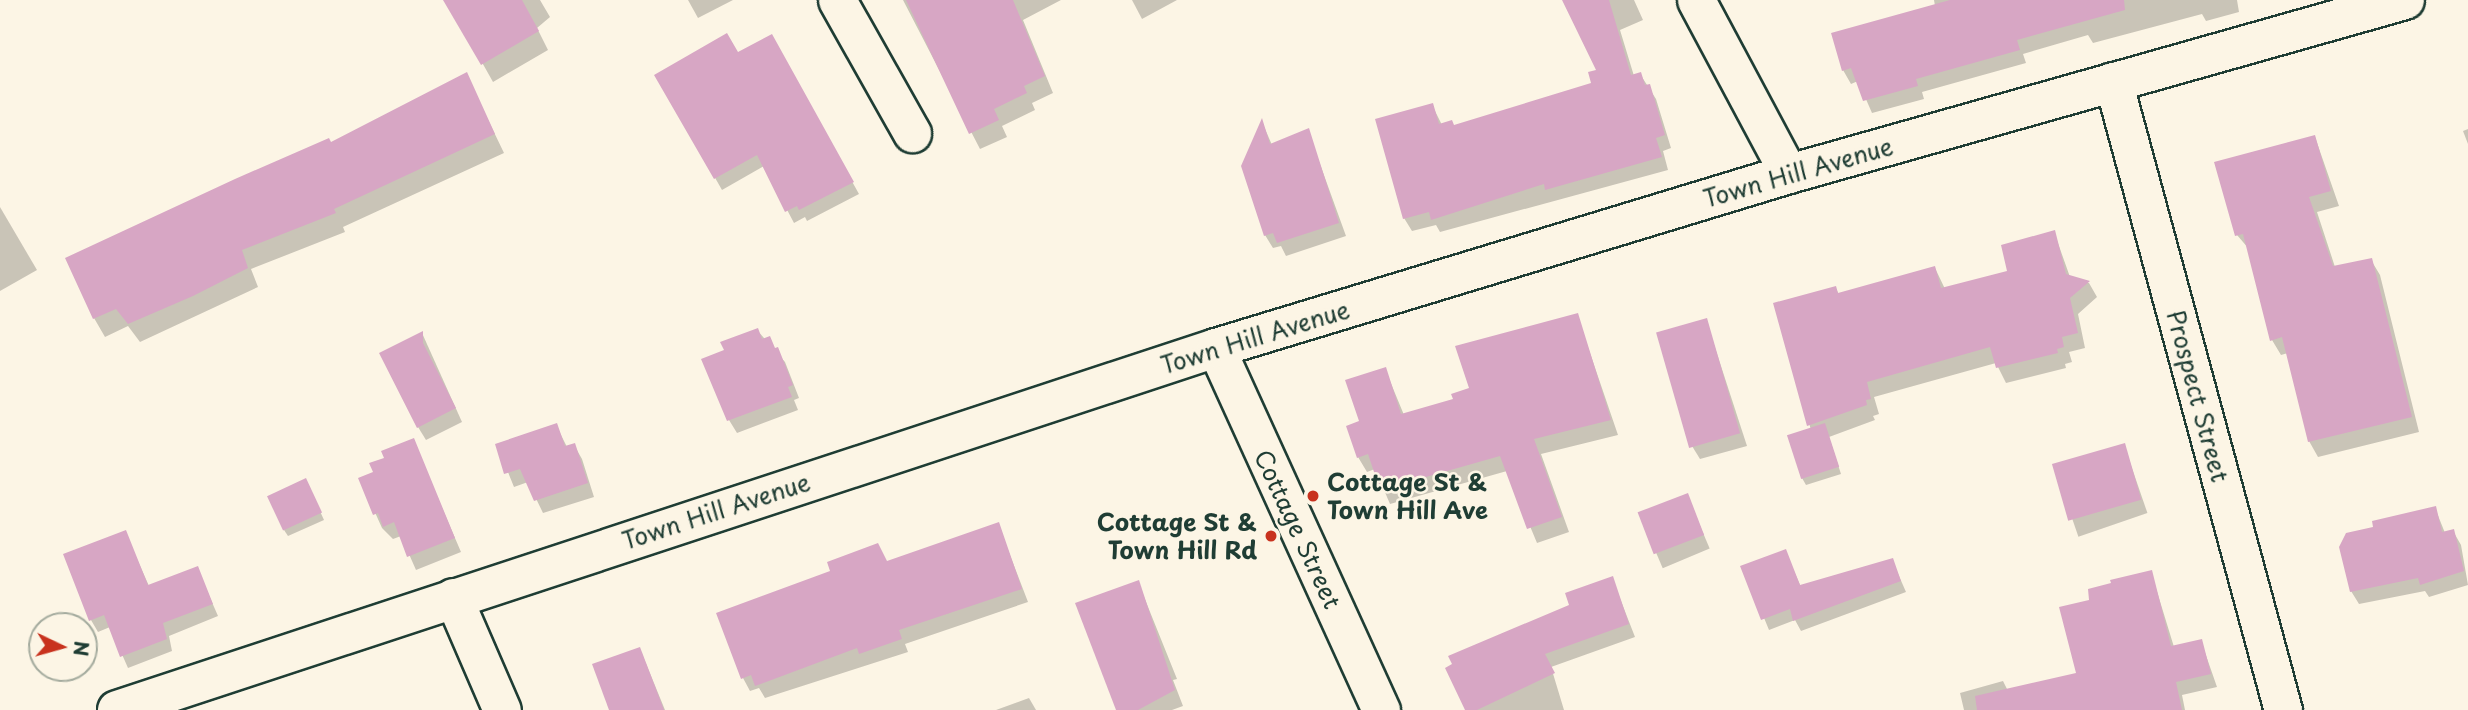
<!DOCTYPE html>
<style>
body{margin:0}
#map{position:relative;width:2468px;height:710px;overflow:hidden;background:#fcf5e5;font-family:"Playpen Sans",sans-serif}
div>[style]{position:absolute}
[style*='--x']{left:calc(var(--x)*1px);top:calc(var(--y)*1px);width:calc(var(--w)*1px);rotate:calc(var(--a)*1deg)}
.shadow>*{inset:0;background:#0003;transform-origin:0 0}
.building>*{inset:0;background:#d7a6c4;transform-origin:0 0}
.roads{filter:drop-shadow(2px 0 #1f3d34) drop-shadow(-2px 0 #1f3d34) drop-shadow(0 2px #1f3d34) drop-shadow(0 -2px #1f3d34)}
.street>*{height:37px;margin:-18.5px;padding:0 18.5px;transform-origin:18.5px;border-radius:18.5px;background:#fcf5e5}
.secondary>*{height:38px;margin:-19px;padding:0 19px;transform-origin:19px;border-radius:19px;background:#fcf5e5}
.dots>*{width:19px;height:19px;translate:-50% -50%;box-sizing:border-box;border:4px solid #fcf5e5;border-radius:50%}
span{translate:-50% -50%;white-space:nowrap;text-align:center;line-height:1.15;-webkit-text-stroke:5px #fcf5e5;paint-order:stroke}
.street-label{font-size:24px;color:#1f3d34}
.poi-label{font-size:24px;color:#1f3d34;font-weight:700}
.left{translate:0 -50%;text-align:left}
.right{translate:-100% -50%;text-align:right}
.north{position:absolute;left:28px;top:612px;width:70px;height:70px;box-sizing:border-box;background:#fcf5e5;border:2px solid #a4ab9e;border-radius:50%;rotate:95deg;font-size:19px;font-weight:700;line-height:28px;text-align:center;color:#1f3d34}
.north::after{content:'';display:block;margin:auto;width:24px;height:32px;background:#c8321e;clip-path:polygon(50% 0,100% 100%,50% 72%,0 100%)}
</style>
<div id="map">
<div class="shadow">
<i style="clip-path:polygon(447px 0,540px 0,550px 17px,537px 28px,548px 50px,493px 82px)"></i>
<i style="clip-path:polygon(688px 0,733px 0,698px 18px)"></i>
<i style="clip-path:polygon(903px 0,1061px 0,1023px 20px,1053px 93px,1032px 103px,1035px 110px,1002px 126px,1007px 137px,980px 149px)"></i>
<i style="clip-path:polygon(1132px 0,1177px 0,1142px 19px)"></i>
<i style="clip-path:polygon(1564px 0,1634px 0,1643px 20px,1620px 30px,1634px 76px,1640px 74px,1656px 99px,1671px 148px,1663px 151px,1668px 170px,1440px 232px,1436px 225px,1412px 231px,1404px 218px,1432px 105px,1442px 125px,1454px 126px,1593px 84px,1599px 71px)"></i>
<i style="clip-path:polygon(1934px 0,2237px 0,2239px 12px,2206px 21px,2202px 14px,2093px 43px,2088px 35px,2023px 54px,2026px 63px,1922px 92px,1924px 99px,1872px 113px,1858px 81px,1851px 84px,1843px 70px,1935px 6px)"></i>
<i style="clip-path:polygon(771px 36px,859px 194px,807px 221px,805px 217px,794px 223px,764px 166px,722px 190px,657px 76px,737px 54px)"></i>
<i style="clip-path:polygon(466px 74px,504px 153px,343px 227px,345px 232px,251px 269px,258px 287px,140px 342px,128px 326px,105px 337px,94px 318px)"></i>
<i style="clip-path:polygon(1262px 122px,1272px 145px,1308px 131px,1346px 236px,1286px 256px,1281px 246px,1273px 248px,1265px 235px)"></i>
<i style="clip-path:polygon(2468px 129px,2468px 144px,2463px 131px)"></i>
<i style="clip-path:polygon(2315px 137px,2339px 206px,2317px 212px,2335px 267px,2371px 260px,2380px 275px,2419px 432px,2318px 457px,2309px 441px,2288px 353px,2281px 355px,2272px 340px,2249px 249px,2237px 235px)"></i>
<i style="clip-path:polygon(0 207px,37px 270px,0 291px)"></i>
<i style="clip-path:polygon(2054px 232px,2070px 277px,2089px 283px,2097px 297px,2078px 314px,2085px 348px,2069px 352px,2072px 362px,2065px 364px,2066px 368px,2006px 383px,1996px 363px,1874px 397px,1879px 414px,1873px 416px,1875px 420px,1829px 437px,1841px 474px,1806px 485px,1802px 478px,1811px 430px,1775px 304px,1835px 288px,1839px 294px,1935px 268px,1945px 289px,2009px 272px)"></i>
<i style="clip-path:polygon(1577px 315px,1618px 435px,1541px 454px,1569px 532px,1537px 543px,1507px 471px,1390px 504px,1375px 469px,1367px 472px,1358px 457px,1361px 422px,1385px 369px,1404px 415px,1455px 400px)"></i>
<i style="clip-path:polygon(1706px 320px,1747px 446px,1700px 459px,1692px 446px)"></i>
<i style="clip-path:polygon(757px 330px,785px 362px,799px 398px,794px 400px,798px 410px,737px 433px,729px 420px)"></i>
<i style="clip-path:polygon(422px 333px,462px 422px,426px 440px,418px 427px)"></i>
<i style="clip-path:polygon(556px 425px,567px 447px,574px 445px,582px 459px,594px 497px,543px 513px,528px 482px,514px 487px,497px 445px)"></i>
<i style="clip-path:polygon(413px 440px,461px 552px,416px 570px,401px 536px,393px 539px,382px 528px,360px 479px,375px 473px,386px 459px)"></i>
<i style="left:2124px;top:445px;width:72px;height:73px;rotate:71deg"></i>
<i style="clip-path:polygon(309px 487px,324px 520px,288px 536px,284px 530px)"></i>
<i style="left:1687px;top:495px;width:58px;height:51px;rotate:67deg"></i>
<i style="clip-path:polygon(2435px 508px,2445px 533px,2453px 531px,2461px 545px,2468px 585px,2429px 597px,2425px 591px,2359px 604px,2351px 591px)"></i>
<i style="clip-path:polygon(998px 524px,1028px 602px,905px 644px,908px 652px,765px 698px,759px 688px,750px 691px,743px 678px,832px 572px,887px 563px)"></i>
<i style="clip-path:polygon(125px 532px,149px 586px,197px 568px,218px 616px,169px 636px,172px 651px,128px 668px,110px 627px,98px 632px,91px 620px)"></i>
<i style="clip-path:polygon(1785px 551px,1801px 587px,1892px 560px,1906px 592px,1801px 631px,1795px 620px,1769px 630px,1743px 567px)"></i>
<i style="clip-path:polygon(2151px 572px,2174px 647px,2201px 641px,2217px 687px,2182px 695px,2185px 710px,1964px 710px,1960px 693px,2003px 681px,2008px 691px,2079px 674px,2091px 601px)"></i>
<i style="clip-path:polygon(1612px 578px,1635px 637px,1551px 667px,1564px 710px,1466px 710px)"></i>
<i style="clip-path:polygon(1138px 582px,1177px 679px,1173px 680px,1183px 706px,1172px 710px,1117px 710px)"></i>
<i style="clip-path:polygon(640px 649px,665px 710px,611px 710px)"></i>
<i style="clip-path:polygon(1029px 698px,1036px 710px,996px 710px)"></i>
</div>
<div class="building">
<i style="clip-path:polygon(443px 0,522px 0,539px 31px,481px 65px)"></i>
<i style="clip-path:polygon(906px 0,1013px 0,1045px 76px,1024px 86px,1027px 93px,994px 109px,999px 120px,969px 134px)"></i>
<i style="clip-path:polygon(1562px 0,1609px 0,1631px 75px,1641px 72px,1645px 85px,1650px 84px,1665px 135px,1656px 138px,1662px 157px,1545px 190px,1544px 184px,1431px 220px,1429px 212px,1403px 219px,1375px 119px,1433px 103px,1439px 124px,1452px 120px,1454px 125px,1591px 83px,1588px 72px,1596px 70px)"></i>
<i style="clip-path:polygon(1950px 0,2124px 0,2125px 10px,2017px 40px,2020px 50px,1916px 79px,1918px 86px,1863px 101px,1851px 68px,1842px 71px,1831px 33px)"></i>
<i style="clip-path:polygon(727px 33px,738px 52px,772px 34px,854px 182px,799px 210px,797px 206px,785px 212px,757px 155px,714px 179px,654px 75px)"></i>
<i style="clip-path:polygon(467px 72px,495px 134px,334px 209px,336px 213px,242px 250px,248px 268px,193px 296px,128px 324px,116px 309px,93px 319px,65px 258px,235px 179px,329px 138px,331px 142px)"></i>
<i style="clip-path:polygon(1262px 118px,1270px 144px,1309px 128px,1339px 223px,1277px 243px,1273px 233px,1264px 236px,1241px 166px)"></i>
<i style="clip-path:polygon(2315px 135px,2331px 191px,2309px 197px,2333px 266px,2372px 258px,2412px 417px,2308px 442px,2282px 337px,2270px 341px,2243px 234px,2235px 236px,2214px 162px)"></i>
<i style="clip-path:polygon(2055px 230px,2066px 274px,2090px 281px,2070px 298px,2078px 333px,2062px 337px,2064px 347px,2057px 349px,2058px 353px,1996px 368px,1990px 347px,1867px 382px,1871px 399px,1866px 400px,1867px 405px,1807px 426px,1773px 303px,1836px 286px,1838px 293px,1935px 266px,1941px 288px,2007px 271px,2001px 245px)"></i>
<i style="clip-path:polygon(1578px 313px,1611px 420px,1534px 439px,1562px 517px,1527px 529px,1500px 456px,1380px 490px,1368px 454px,1357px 458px,1346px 426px,1359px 421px,1345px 380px,1386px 367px,1401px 414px,1453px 399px,1451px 394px,1469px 388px,1455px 346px)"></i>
<i style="left:1707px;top:318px;width:120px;height:53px;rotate:74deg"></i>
<i style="clip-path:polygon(758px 328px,762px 339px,770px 336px,775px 348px,778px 347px,793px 385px,788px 387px,792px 397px,727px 421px,701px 359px,724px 350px,720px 342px)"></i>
<i style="clip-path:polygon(423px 331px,423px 343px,456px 408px,417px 428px,379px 353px)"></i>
<i style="clip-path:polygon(557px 423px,565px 446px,575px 443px,588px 483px,534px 501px,520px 469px,504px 474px,495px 444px)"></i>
<i style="left:1825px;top:423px;width:46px;height:40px;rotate:72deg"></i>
<i style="clip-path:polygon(414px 438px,455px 538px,407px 557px,394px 522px,383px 527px,378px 513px,373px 515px,358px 478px,373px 472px,369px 463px,384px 458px,381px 451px)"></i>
<i style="left:2125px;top:443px;width:59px;height:76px;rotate:74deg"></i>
<i style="left:306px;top:478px;width:38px;height:43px;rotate:65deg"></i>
<i style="left:1688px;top:493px;width:45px;height:54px;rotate:69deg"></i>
<i style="clip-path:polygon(2436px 506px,2442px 532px,2454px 529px,2464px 571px,2420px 585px,2418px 578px,2350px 592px,2339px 547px,2346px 533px,2373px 527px,2372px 521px)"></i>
<i style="clip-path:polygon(999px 522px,1022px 589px,899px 630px,902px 639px,859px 654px,857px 648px,755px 686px,751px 675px,741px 679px,716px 613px,830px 571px,827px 562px,878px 543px,887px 561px)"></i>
<i style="clip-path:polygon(126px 530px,148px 585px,198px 566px,213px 604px,163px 623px,167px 639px,120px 657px,104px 615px,89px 621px,63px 554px)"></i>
<i style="clip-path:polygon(1786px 549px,1800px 585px,1893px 558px,1901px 581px,1793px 621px,1790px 609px,1761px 620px,1740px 566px)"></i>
<i style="clip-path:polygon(2152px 570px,2171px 646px,2202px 639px,2211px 674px,2176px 682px,2182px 710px,1977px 710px,1975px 696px,2076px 673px,2059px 607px,2089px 600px,2088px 589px,2111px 583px,2110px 580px)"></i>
<i style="clip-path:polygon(1613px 576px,1629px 624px,1545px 654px,1555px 673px,1477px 710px,1465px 710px,1445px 668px,1452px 664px,1448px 656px,1569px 605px,1565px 593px)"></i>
<i style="clip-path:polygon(1139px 580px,1175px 690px,1138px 710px,1116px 710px,1075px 603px)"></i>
<i style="clip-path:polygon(640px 647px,664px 710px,609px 710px,592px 664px)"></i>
</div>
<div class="roads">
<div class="street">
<i style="--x:837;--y:0;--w:153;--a:60.6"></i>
<i style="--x:1696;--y:0;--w:197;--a:61.9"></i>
<i style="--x:2113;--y:81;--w:652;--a:74.88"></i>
<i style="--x:1216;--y:348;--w:398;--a:65.5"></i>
<i style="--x:453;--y:597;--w:123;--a:66.6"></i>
</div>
<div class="secondary">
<i style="--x:117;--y:710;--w:1157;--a:-18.23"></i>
<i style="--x:1216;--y:348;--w:599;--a:-16.89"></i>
<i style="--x:1789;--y:174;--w:640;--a:-15.77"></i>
</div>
</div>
<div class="dots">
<i style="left:1313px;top:496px;background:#c8321e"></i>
<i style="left:1271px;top:536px;background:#c8321e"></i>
</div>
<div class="street-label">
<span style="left:1798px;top:172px;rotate:-16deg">Town Hill Avenue</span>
<span style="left:1255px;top:337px;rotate:-17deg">Town Hill Avenue</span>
<span style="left:2198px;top:396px;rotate:75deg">Prospect Street</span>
<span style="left:716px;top:511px;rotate:-18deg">Town Hill Avenue</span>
<span style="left:1298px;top:529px;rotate:65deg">Cottage Street</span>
</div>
<div class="poi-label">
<span class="left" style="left:1327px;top:496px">Cottage St &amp;<br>Town Hill Ave</span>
<span class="right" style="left:1257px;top:536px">Cottage St &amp;<br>Town Hill Rd</span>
</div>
<div class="north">N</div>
</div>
